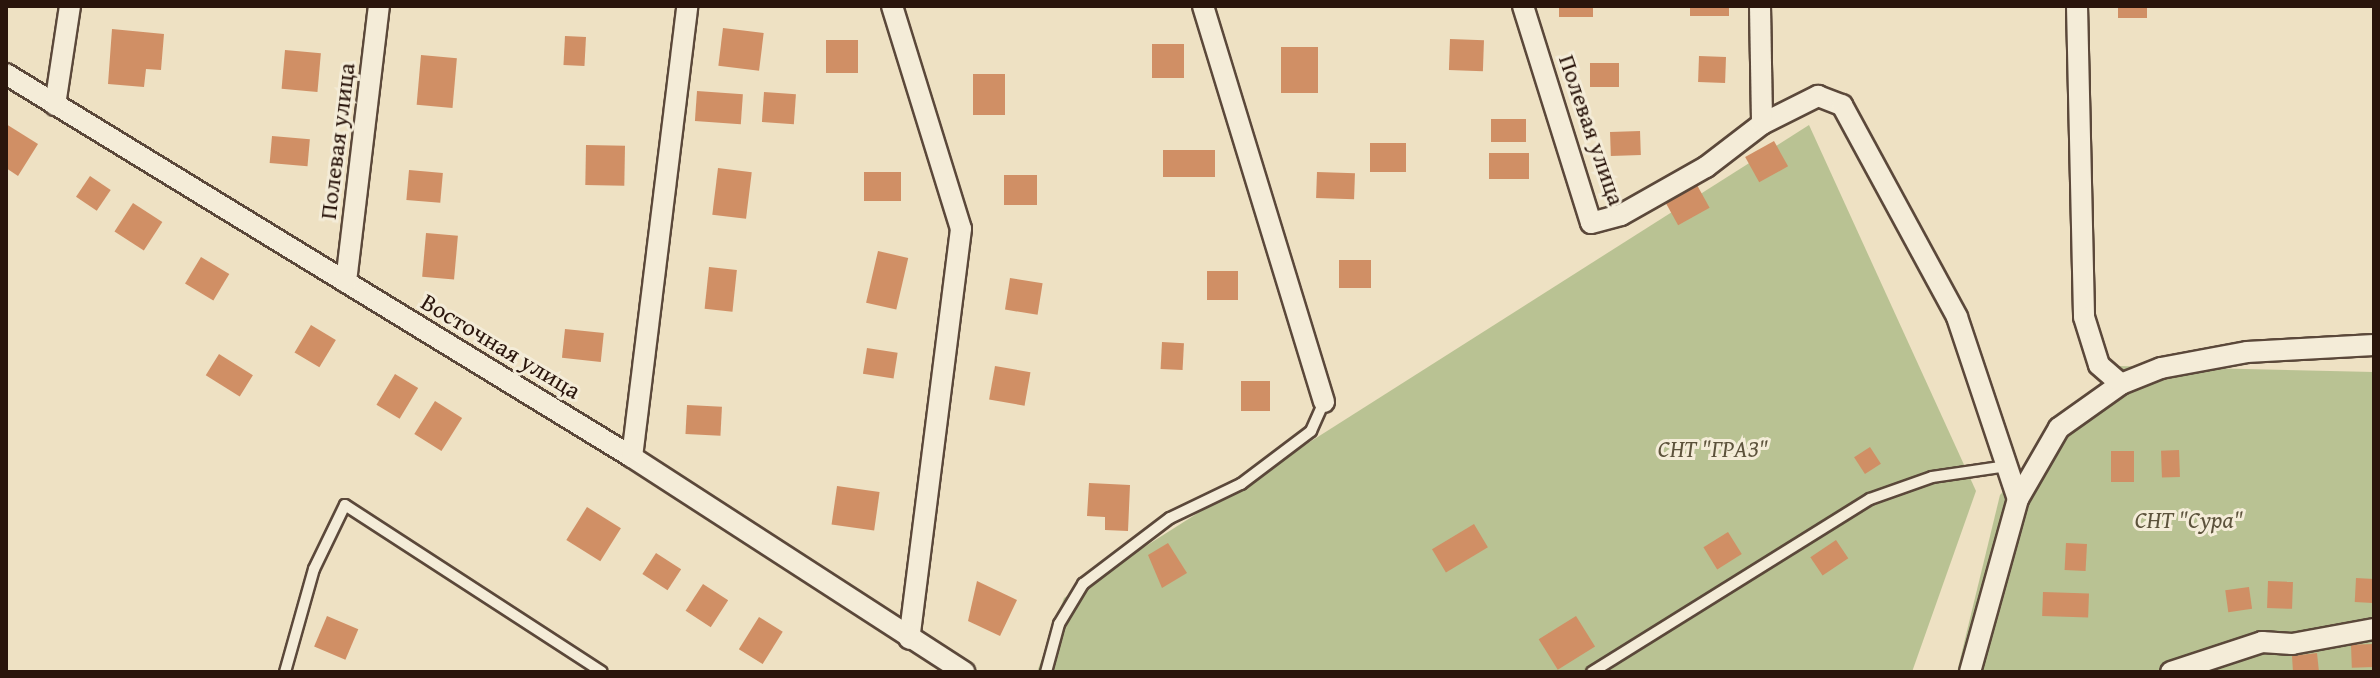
<!DOCTYPE html>
<meta charset="utf-8">
<style>
body{margin:0}
#map{position:relative;width:2380px;height:678px;overflow:hidden;background:#eee1c3;font-family:"Gentium Book Plus",serif}
div>[style]{position:absolute}
[style*='--x']{left:calc(var(--x)*1px);top:calc(var(--y)*1px);width:calc(var(--w)*1px);rotate:calc(var(--a)*1deg)}
.green>*{inset:0;background:#b9c293}
.building>*{inset:0;background:#d08f65;transform-origin:0 0}
.roads{filter:drop-shadow(2px 0 #5b483a) drop-shadow(-2px 0 #5b483a) drop-shadow(0 2px #5b483a) drop-shadow(0 -2px #5b483a)}
.service>*{height:10px;margin:-5px;padding:0 5px;transform-origin:5px;border-radius:5px;background:#f4ecd8}
.minor>*{height:20px;margin:-10px;padding:0 10px;transform-origin:10px;border-radius:10px;background:#f4ecd8}
span{translate:-50% -50%;white-space:nowrap;text-align:center;line-height:1.15;-webkit-text-stroke:6px #f4ecd8;paint-order:stroke}
.street-label{font-size:24px;color:#2a150c}
.park-label{font-size:24px;color:#5c523b;font-style:italic}
.frame{position:absolute;inset:0;border:8px solid #2a150c;pointer-events:none}
</style>
<div id="map">
<div class="green">
<i style="clip-path:polygon(1809px 125px,1976px 491px,1912px 672px,1037px 672px,1064px 598px)"></i>
<i style="clip-path:polygon(2117px 366px,2374px 372px,2374px 672px,1957px 672px,2000px 495px)"></i>
</div>
<div class="building">
<i style="left:1559px;top:6px;width:34px;height:11px"></i>
<i style="left:1690px;top:6px;width:39px;height:10px"></i>
<i style="left:2118px;top:6px;width:29px;height:12px"></i>
<i style="left:723px;top:28px;width:41px;height:38px;rotate:7deg"></i>
<i style="clip-path:polygon(112px 29px,164px 34px,161px 70px,146px 69px,144px 87px,108px 84px)"></i>
<i style="left:565px;top:36px;width:21px;height:29px;rotate:3deg"></i>
<i style="left:1450px;top:39px;width:34px;height:31px;rotate:2deg"></i>
<i style="left:826px;top:40px;width:32px;height:33px"></i>
<i style="left:1152px;top:44px;width:32px;height:34px"></i>
<i style="left:1281px;top:47px;width:37px;height:46px"></i>
<i style="left:285px;top:50px;width:36px;height:39px;rotate:5deg"></i>
<i style="left:421px;top:55px;width:36px;height:50px;rotate:5deg"></i>
<i style="left:1699px;top:56px;width:27px;height:26px;rotate:2deg"></i>
<i style="left:1590px;top:63px;width:29px;height:24px"></i>
<i style="left:973px;top:74px;width:32px;height:41px"></i>
<i style="left:697px;top:91px;width:46px;height:30px;rotate:4deg"></i>
<i style="left:764px;top:92px;width:32px;height:30px;rotate:4deg"></i>
<i style="left:1491px;top:119px;width:35px;height:23px"></i>
<i style="clip-path:polygon(6px 124px,38px 144px,18px 176px,6px 168px)"></i>
<i style="left:1640px;top:131px;width:24px;height:30px;rotate:88deg"></i>
<i style="left:272px;top:136px;width:38px;height:27px;rotate:5deg"></i>
<i style="left:1774px;top:141px;width:29px;height:33px;rotate:61deg"></i>
<i style="left:1370px;top:143px;width:36px;height:29px"></i>
<i style="left:586px;top:145px;width:39px;height:40px;rotate:1deg"></i>
<i style="left:1163px;top:150px;width:52px;height:27px"></i>
<i style="left:1489px;top:153px;width:40px;height:26px"></i>
<i style="left:718px;top:168px;width:34px;height:47px;rotate:7deg"></i>
<i style="left:409px;top:170px;width:34px;height:30px;rotate:5deg"></i>
<i style="left:864px;top:172px;width:37px;height:29px"></i>
<i style="left:1317px;top:172px;width:38px;height:26px;rotate:2deg"></i>
<i style="left:1004px;top:175px;width:33px;height:30px"></i>
<i style="left:90px;top:176px;width:25px;height:25px;rotate:34deg"></i>
<i style="left:1697px;top:185px;width:26px;height:36px;rotate:61deg"></i>
<i style="left:133px;top:203px;width:35px;height:34px;rotate:33deg"></i>
<i style="left:426px;top:233px;width:32px;height:44px;rotate:5deg"></i>
<i style="left:878px;top:251px;width:31px;height:53px;rotate:13deg"></i>
<i style="left:201px;top:257px;width:33px;height:31px;rotate:31deg"></i>
<i style="left:1339px;top:260px;width:32px;height:28px"></i>
<i style="left:709px;top:267px;width:28px;height:42px;rotate:6deg"></i>
<i style="left:1207px;top:271px;width:31px;height:29px"></i>
<i style="left:1010px;top:278px;width:33px;height:32px;rotate:9deg"></i>
<i style="left:311px;top:325px;width:29px;height:32px;rotate:31deg"></i>
<i style="left:565px;top:329px;width:39px;height:29px;rotate:6deg"></i>
<i style="left:1162px;top:342px;width:22px;height:27px;rotate:3deg"></i>
<i style="left:867px;top:348px;width:31px;height:26px;rotate:9deg"></i>
<i style="left:219px;top:354px;width:40px;height:25px;rotate:32deg"></i>
<i style="left:995px;top:366px;width:36px;height:34px;rotate:10deg"></i>
<i style="left:395px;top:374px;width:27px;height:36px;rotate:31deg"></i>
<i style="left:1241px;top:381px;width:29px;height:30px"></i>
<i style="left:435px;top:401px;width:32px;height:39px;rotate:32deg"></i>
<i style="left:687px;top:405px;width:35px;height:29px;rotate:3deg"></i>
<i style="left:1870px;top:447px;width:20px;height:19px;rotate:57deg"></i>
<i style="left:2179px;top:450px;width:27px;height:18px;rotate:88deg"></i>
<i style="left:2111px;top:451px;width:23px;height:31px"></i>
<i style="clip-path:polygon(1089px 483px,1130px 485px,1128px 531px,1105px 530px,1105px 517px,1087px 516px)"></i>
<i style="left:837px;top:486px;width:43px;height:39px;rotate:8deg"></i>
<i style="left:587px;top:507px;width:40px;height:39px;rotate:32deg"></i>
<i style="left:1474px;top:524px;width:27px;height:49px;rotate:59deg"></i>
<i style="left:1728px;top:532px;width:26px;height:29px;rotate:58deg"></i>
<i style="left:1836px;top:540px;width:22px;height:31px;rotate:56deg"></i>
<i style="clip-path:polygon(1168px 543px,1187px 573px,1162px 588px,1148px 555px)"></i>
<i style="left:2066px;top:543px;width:21px;height:27px;rotate:3deg"></i>
<i style="left:656px;top:553px;width:30px;height:25px;rotate:33deg"></i>
<i style="left:2356px;top:578px;width:18px;height:24px;rotate:3deg"></i>
<i style="clip-path:polygon(977px 581px,1017px 600px,1000px 636px,968px 621px)"></i>
<i style="left:2268px;top:581px;width:25px;height:27px;rotate:2deg"></i>
<i style="left:703px;top:584px;width:30px;height:32px;rotate:33deg"></i>
<i style="left:2249px;top:587px;width:22px;height:24px;rotate:82deg"></i>
<i style="left:2043px;top:592px;width:46px;height:24px;rotate:2deg"></i>
<i style="left:327px;top:616px;width:34px;height:33px;rotate:23deg"></i>
<i style="left:1576px;top:616px;width:36px;height:44px;rotate:58deg"></i>
<i style="left:759px;top:617px;width:28px;height:38px;rotate:32deg"></i>
<i style="left:2373px;top:644px;width:23px;height:22px;rotate:88deg"></i>
<i style="clip-path:polygon(2317px 653px,2319px 672px,2293px 672px,2292px 656px)"></i>
</div>
<div class="roads">
<div class="service">
<i style="--x:285;--y:672;--w:107;--a:-74.3"></i>
<i style="--x:314;--y:569;--w:71;--a:-64.2"></i>
<i style="--x:345;--y:505;--w:306;--a:33"></i>
<i style="--x:1046;--y:672;--w:50;--a:-74.8"></i>
<i style="--x:1059;--y:624;--w:47;--a:-59"></i>
<i style="--x:1083;--y:584;--w:109;--a:-37.2"></i>
<i style="--x:1170;--y:518;--w:79;--a:-25.6"></i>
<i style="--x:1241;--y:484;--w:88;--a:-37.1"></i>
<i style="--x:1311;--y:431;--w:32;--a:-66"></i>
<i style="--x:1592;--y:672;--w:327;--a:-31.9"></i>
<i style="--x:1870;--y:499;--w:66;--a:-19.5"></i>
<i style="--x:1932;--y:477;--w:76;--a:-8.3"></i>
</div>
<div class="minor">
<i style="--x:892;--y:6;--w:233;--a:72.8"></i>
<i style="--x:961;--y:229;--w:413;--a:97.2"></i>
<i style="--x:1203;--y:6;--w:414;--a:73"></i>
<i style="--x:1523;--y:6;--w:227;--a:72.6"></i>
<i style="--x:1591;--y:223;--w:31;--a:-15"></i>
<i style="--x:1621;--y:215;--w:98;--a:-29.5"></i>
<i style="--x:1706;--y:167;--w:71;--a:-37.5"></i>
<i style="--x:1762;--y:124;--w:63;--a:-26.6"></i>
<i style="--x:1818;--y:96;--w:26;--a:21"></i>
<i style="--x:1842;--y:105;--w:241;--a:61.5"></i>
<i style="--x:1957;--y:317;--w:192;--a:71.5"></i>
<i style="--x:1760;--y:6;--w:118;--a:89"></i>
<i style="--x:2077;--y:6;--w:311;--a:88.7"></i>
<i style="--x:2084;--y:317;--w:50;--a:72.6"></i>
<i style="--x:2099;--y:365;--w:29;--a:41"></i>
<i style="--x:6;--y:74;--w:734;--a:31.46"></i>
<i style="--x:632;--y:457;--w:396;--a:32.9"></i>
<i style="--x:55;--y:105;--w:100;--a:-81.4"></i>
<i style="--x:346;--y:282;--w:278;--a:-83.2"></i>
<i style="--x:632;--y:457;--w:454;--a:-83"></i>
<i style="--x:1970;--y:672;--w:180;--a:-74.5"></i>
<i style="--x:2018;--y:499;--w:82;--a:-60"></i>
<i style="--x:2059;--y:428;--w:76;--a:-35.4"></i>
<i style="--x:2121;--y:384;--w:43;--a:-21.8"></i>
<i style="--x:2161;--y:368;--w:87;--a:-10.5"></i>
<i style="--x:2247;--y:352;--w:127;--a:-3.2"></i>
<i style="--x:2171;--y:672;--w:96;--a:-18.2"></i>
<i style="--x:2262;--y:642;--w:30;--a:4"></i>
<i style="--x:2292;--y:644;--w:83;--a:-10.4"></i>
</div>
</div>
<div class="street-label">
<span style="left:1592px;top:130px;rotate:71deg">Полевая улица</span>
<span style="left:337px;top:141px;rotate:-83deg">Полевая улица</span>
<span style="left:501px;top:346px;rotate:31deg">Восточная улица</span>
</div>
<div class="park-label">
<span style="left:1713px;top:449px">СНТ "ГРАЗ"</span>
<span style="left:2189px;top:520px">СНТ "Сура"</span>
</div>
<div class="frame"></div>
</div>
